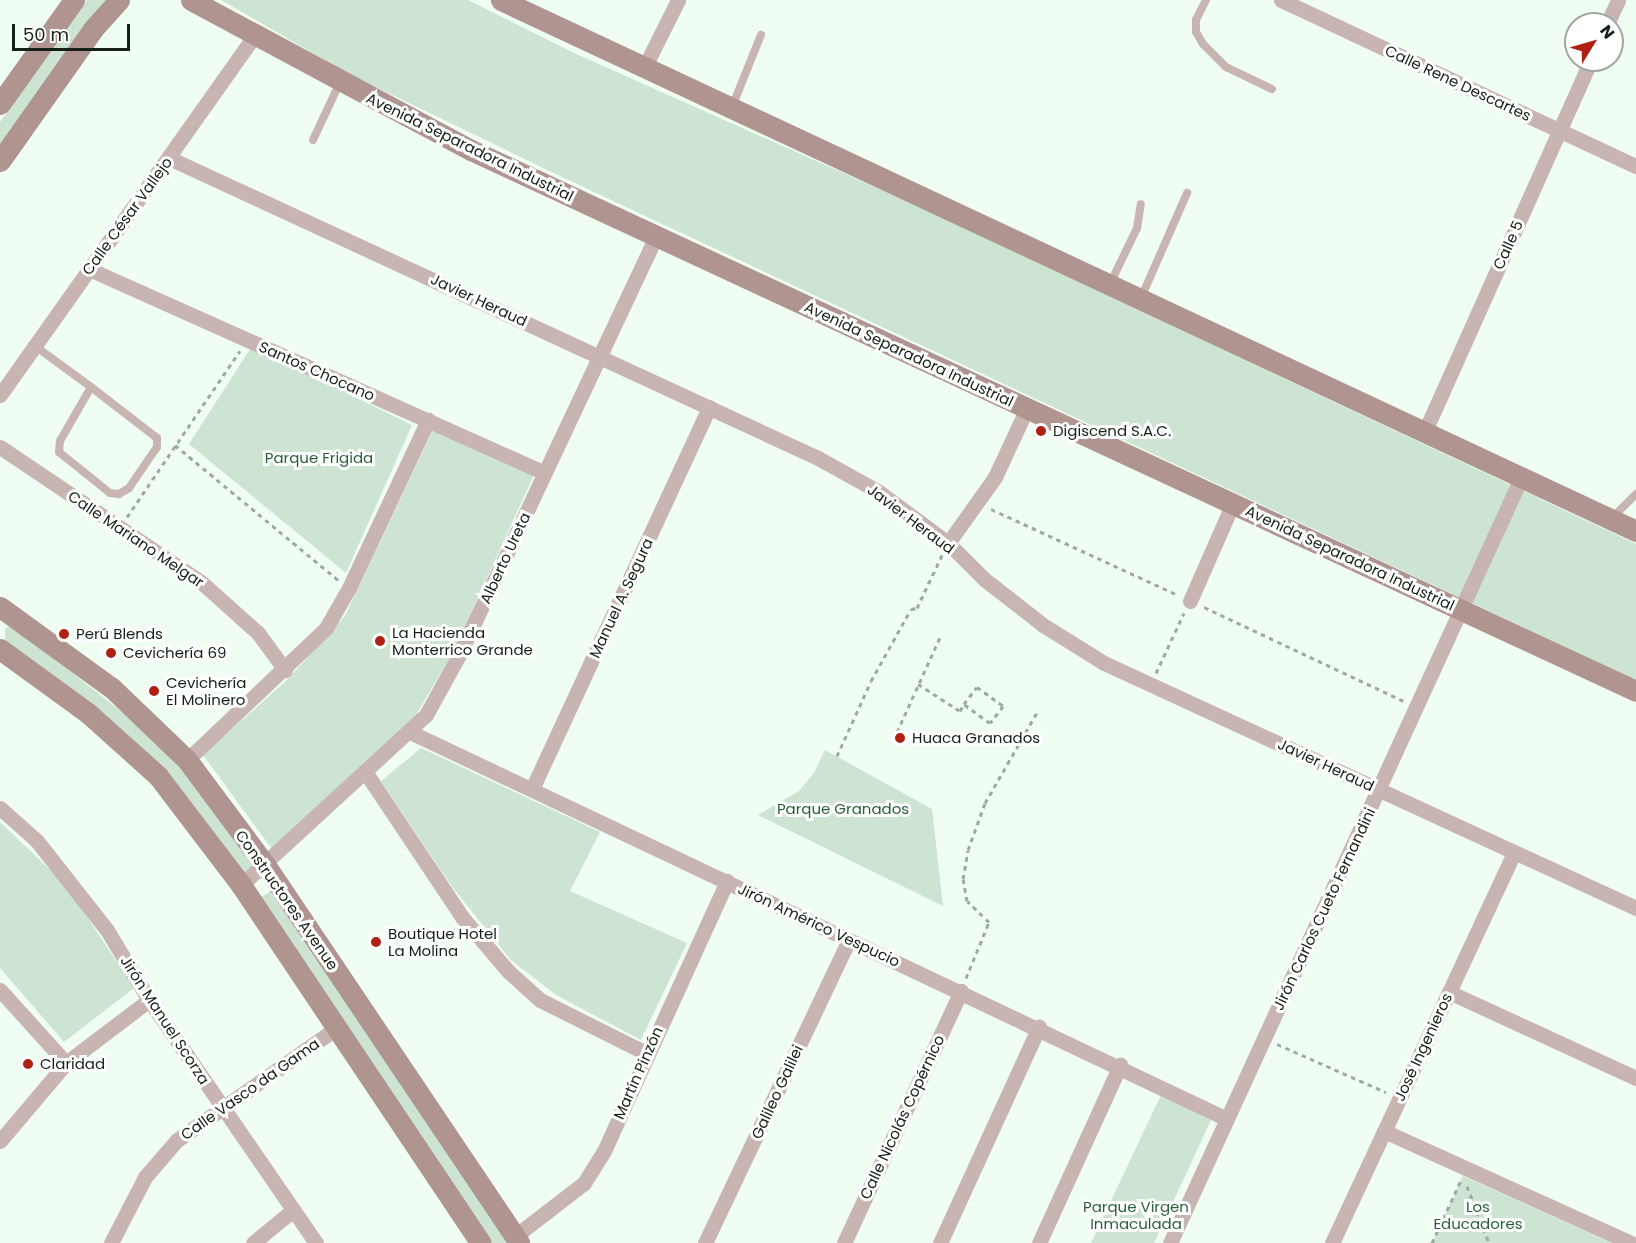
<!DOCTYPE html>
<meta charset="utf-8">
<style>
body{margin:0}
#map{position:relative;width:1636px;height:1243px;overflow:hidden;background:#f0fdf3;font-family:Poppins,sans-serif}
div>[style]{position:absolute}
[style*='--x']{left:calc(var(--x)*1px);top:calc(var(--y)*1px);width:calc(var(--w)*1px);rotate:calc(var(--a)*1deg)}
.green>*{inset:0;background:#cce4d1;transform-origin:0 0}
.path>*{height:3px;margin-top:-1.5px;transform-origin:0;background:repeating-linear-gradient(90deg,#9eaaa0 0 4.5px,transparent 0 9px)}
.lane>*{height:8px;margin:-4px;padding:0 4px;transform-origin:4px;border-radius:4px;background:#c8b5b2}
.street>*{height:15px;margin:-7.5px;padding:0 7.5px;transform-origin:7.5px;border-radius:7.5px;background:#c8b5b2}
.secondary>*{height:21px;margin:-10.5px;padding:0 10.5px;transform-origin:10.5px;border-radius:10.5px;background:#af948f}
.dots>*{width:16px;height:16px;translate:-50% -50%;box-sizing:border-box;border:3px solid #fff;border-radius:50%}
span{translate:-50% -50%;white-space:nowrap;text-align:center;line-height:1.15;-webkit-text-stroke:6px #fff;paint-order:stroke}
.street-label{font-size:15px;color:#152117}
.poi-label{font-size:15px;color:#152117}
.left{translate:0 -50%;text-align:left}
.park-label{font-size:15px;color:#275f38}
.north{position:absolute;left:1564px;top:12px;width:60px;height:60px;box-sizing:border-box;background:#fff;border:2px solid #a1a6a2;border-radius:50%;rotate:53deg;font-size:16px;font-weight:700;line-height:24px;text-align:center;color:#152117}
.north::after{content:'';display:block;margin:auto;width:21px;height:27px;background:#af2012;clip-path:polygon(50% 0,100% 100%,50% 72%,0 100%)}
.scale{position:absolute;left:12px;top:24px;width:118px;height:27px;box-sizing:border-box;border:3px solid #152117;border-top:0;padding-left:8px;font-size:18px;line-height:21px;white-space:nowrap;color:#152117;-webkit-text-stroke:4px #fff;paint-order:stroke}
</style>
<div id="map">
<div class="green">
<i style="clip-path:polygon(87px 0,108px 0,0 147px,0 122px)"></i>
<i style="clip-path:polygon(221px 0,468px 0,574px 53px,915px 205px,1636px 544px,1636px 680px,562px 177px,349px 74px)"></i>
<i style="clip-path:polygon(252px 346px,412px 425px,346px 573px,189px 444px)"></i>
<i style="clip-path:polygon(433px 430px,534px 475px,454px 650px,416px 715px,272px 849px,203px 755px,287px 680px,345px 616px)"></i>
<i style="clip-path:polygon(13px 626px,137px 724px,180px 768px,252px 863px,252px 869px,243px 873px,169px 782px,5px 642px,5px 628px)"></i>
<i style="clip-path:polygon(421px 748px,600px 832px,570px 891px,687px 943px,641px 1040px,556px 995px,511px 960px,453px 888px,381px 781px)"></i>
<i style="clip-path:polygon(825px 750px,932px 809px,943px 906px,758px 815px,799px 791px,814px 773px)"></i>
<i style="clip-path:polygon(0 822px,66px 885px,134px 988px,64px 1042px,0 968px)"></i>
<i style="left:272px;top:890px;width:426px;height:18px;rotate:56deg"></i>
<i style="clip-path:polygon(1161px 1095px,1211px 1120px,1154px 1243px,1091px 1243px)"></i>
<i style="clip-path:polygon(1463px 1176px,1611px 1243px,1432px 1243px)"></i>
</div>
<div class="path">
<i style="--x:175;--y:445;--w:212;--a:39.6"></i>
<i style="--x:991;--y:509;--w:204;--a:24.7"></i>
<i style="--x:127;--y:517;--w:201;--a:-55.8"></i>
<i style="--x:1204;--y:607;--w:221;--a:25.2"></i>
<i style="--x:1156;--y:673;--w:66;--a:-65"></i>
<i style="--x:918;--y:684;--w:50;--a:32.7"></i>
<i style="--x:960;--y:711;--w:8;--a:-60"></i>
<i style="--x:964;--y:704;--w:21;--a:-53"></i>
<i style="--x:977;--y:687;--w:32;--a:36"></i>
<i style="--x:1003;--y:706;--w:21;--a:127"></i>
<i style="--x:990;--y:723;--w:32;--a:-144"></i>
<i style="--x:897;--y:732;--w:104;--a:-65.6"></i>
<i style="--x:837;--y:756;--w:82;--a:-65.6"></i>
<i style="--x:871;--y:681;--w:82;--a:-60.9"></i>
<i style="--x:911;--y:609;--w:6;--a:-9"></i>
<i style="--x:917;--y:608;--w:59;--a:-64.7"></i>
<i style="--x:966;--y:978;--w:61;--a:-67.7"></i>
<i style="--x:989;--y:922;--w:30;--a:-136"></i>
<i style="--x:967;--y:901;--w:22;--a:-100"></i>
<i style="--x:963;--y:879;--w:29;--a:-80"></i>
<i style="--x:968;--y:850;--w:50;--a:-70.1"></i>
<i style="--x:985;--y:803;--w:106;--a:-60.1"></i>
<i style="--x:1277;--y:1044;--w:119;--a:23.8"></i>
<i style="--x:1467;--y:1186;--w:61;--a:68.9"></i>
<i style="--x:1432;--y:1243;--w:69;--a:-65.3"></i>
</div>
<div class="lane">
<i style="--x:1206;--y:0;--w:22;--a:117"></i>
<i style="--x:1196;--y:20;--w:12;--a:90"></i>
<i style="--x:1196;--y:32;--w:14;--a:60"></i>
<i style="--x:1203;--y:44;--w:33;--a:45"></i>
<i style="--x:1226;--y:67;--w:51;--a:25.6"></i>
<i style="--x:732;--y:107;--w:78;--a:-68.1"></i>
<i style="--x:313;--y:140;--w:64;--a:-65"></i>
<i style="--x:1111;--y:282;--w:60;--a:-64.3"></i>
<i style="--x:1137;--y:228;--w:24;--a:-81"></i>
<i style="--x:1141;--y:298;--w:115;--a:-66.3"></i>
<i style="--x:35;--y:346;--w:69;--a:36.2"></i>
<i style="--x:91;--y:387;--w:83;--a:37.7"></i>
<i style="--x:157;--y:438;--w:9;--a:90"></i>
<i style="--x:157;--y:447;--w:50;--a:124.3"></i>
<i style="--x:129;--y:488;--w:12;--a:149"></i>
<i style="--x:119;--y:494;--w:9;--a:-174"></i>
<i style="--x:110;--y:493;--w:65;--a:-141.2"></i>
<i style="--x:59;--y:452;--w:11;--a:-85"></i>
<i style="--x:60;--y:441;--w:62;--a:-60.1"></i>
<i style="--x:1612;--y:518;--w:34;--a:-45"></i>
</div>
<div class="street">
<i style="--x:1281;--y:0;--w:392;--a:25.1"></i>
<i style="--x:1607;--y:24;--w:26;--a:-65"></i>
<i style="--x:644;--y:68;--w:76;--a:-63.4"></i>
<i style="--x:169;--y:158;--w:715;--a:24.81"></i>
<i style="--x:818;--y:458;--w:70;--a:29.1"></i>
<i style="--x:879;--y:492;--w:86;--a:36.5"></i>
<i style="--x:948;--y:543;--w:51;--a:45"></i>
<i style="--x:984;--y:579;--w:75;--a:37.9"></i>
<i style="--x:1043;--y:625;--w:72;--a:31.9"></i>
<i style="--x:1104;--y:663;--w:586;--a:24.73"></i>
<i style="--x:89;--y:269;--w:499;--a:24.1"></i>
<i style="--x:0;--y:395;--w:440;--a:-54.7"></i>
<i style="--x:1425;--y:431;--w:406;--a:-65.9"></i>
<i style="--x:0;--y:447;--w:242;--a:33.9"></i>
<i style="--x:201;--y:582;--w:76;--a:41.8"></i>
<i style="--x:258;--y:633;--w:46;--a:53.9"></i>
<i style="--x:948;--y:543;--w:81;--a:-54.5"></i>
<i style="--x:995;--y:477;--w:76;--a:-65.1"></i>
<i style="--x:1190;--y:601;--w:107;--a:-66.3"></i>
<i style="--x:410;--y:732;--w:904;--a:25.35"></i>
<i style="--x:187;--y:760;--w:192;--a:-43.5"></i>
<i style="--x:326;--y:628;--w:46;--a:-60.1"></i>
<i style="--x:349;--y:588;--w:186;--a:-64.8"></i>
<i style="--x:366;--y:773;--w:173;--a:56.3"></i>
<i style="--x:462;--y:917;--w:71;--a:49.6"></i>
<i style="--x:508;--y:971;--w:43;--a:42.2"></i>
<i style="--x:540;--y:1000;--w:119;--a:26.6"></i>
<i style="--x:532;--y:789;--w:421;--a:-65.1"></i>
<i style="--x:0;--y:808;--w:50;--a:41.7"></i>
<i style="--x:37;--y:841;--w:113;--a:51.8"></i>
<i style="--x:107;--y:930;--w:82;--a:59"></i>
<i style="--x:149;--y:1000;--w:295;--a:55.5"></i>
<i style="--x:241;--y:885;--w:251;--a:-42.6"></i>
<i style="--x:426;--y:715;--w:68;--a:-61.2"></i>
<i style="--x:459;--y:655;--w:463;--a:-64.8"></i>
<i style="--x:0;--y:990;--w:98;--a:47.9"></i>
<i style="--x:1449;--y:992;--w:206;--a:24.7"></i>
<i style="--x:1384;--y:1131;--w:271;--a:24.4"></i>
<i style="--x:0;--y:1141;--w:102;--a:-49.8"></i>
<i style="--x:66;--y:1063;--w:104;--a:-37.2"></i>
<i style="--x:514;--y:1237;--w:88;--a:-37.6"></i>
<i style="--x:584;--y:1183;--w:38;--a:-58"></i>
<i style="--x:604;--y:1151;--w:297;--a:-65.5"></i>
<i style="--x:111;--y:1243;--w:74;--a:-62.7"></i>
<i style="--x:145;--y:1177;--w:49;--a:-49.1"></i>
<i style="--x:177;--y:1140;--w:193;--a:-35.1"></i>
<i style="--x:253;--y:1243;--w:52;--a:-39.5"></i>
<i style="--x:705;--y:1243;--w:335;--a:-64.6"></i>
<i style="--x:844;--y:1243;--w:278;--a:-65.1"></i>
<i style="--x:940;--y:1243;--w:238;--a:-65.4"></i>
<i style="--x:1039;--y:1243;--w:196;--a:-65.5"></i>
<i style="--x:1170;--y:1243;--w:844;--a:-65.35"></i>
<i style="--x:1332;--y:1243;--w:431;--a:-65"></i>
</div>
<div class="secondary">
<i style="--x:191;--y:0;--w:318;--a:28.2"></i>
<i style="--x:471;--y:150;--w:1284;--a:24.91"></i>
<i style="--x:501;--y:0;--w:1253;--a:25.07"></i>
<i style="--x:0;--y:104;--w:128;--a:-54.6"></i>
<i style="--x:0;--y:161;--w:161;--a:-54.8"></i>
<i style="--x:93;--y:29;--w:39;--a:-48"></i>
<i style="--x:0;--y:607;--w:138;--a:35.9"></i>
<i style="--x:112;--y:688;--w:104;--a:43.8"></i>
<i style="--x:187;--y:760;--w:132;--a:53.3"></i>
<i style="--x:266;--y:866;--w:454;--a:56.1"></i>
<i style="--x:0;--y:649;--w:110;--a:36.1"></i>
<i style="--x:89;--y:714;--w:93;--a:41.9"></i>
<i style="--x:158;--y:776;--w:137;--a:52.7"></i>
<i style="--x:241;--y:885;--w:431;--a:56.2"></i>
</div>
<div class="dots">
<i style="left:1041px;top:431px;background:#af2012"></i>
<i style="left:64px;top:634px;background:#af2012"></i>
<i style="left:380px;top:641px;background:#af2012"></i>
<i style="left:111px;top:653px;background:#af2012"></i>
<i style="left:154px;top:691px;background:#af2012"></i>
<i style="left:900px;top:738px;background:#af2012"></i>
<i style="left:376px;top:942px;background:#af2012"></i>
<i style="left:28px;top:1064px;background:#af2012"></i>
</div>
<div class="street-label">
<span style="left:1458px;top:83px;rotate:25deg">Calle Rene Descartes</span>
<span style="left:470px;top:147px;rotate:26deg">Avenida Separadora Industrial</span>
<span style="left:127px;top:216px;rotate:-54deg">Calle César Vallejo</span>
<span style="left:1508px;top:245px;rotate:-66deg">Calle 5</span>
<span style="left:479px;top:300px;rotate:25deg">Javier Heraud</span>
<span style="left:909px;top:354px;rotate:25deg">Avenida Separadora Industrial</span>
<span style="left:317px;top:371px;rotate:24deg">Santos Chocano</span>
<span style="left:911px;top:519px;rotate:37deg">Javier Heraud</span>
<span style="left:136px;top:539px;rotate:34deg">Calle Mariano Melgar</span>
<span style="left:505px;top:558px;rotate:-65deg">Alberto Ureta</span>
<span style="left:1350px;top:558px;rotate:25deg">Avenida Separadora Industrial</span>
<span style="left:621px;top:598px;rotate:-65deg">Manuel A. Segura</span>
<span style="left:1326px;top:765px;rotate:25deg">Javier Heraud</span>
<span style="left:287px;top:900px;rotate:55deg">Constructores Avenue</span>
<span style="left:1324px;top:909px;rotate:-65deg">Jirón Carlos Cueto Fernandini</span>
<span style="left:819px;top:925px;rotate:25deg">Jirón Américo Vespucio</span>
<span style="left:165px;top:1020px;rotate:57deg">Jirón Manuel Scorza</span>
<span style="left:1423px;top:1047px;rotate:-65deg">José Ingenieros</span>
<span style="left:638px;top:1073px;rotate:-66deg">Martín Pinzón</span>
<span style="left:250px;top:1089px;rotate:-35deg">Calle Vasco da Gama</span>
<span style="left:777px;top:1092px;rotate:-65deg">Galileo Galilei</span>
<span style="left:902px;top:1117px;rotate:-65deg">Calle Nicolás Copérnico</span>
</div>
<div class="poi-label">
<span class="left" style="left:1053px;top:431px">Digiscend S.A.C.</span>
<span class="left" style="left:392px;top:641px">La Hacienda<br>Monterrico Grande</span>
<span class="left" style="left:76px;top:634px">Perú Blends</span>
<span class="left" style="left:123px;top:653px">Cevichería 69</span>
<span class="left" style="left:166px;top:691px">Cevichería<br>El Molinero</span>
<span class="left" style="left:912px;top:738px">Huaca Granados</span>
<span class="left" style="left:388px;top:942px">Boutique Hotel<br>La Molina</span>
<span class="left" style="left:40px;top:1064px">Claridad</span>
</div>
<div class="park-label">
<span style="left:319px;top:458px">Parque Frigida</span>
<span style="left:843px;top:809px">Parque Granados</span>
<span style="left:1136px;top:1215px">Parque Virgen<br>Inmaculada</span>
<span style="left:1478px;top:1215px">Los<br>Educadores</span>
</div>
<div class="north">N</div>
<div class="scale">50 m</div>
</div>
